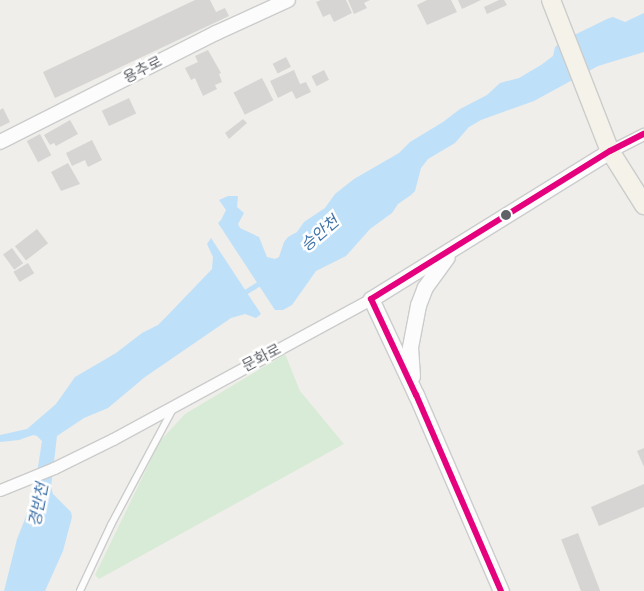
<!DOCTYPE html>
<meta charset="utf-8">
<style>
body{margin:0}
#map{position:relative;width:644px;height:591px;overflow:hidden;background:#efeeea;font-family:"Source Sans 3","Noto Sans KR",sans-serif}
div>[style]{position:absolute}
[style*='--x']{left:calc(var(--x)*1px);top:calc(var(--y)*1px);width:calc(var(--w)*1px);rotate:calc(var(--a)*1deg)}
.green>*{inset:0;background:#d8ebd6}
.water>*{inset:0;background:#bfe0f9}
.stream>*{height:4.5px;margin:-2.25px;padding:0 2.25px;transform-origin:2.25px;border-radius:2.25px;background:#bfe0f9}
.building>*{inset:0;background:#d6d5d3;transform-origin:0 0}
.roads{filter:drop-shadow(1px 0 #cbcccc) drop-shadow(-1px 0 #cbcccc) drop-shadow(0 1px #cbcccc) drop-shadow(0 -1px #cbcccc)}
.service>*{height:5.5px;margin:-2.75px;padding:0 2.75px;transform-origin:2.75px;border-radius:2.75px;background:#fdfcfc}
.minor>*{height:11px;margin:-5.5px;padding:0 5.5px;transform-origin:5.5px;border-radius:5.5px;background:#fdfcfc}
.tertiary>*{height:14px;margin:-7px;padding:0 7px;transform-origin:7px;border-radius:7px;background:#fdfcfc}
.secondary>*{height:15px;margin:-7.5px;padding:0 7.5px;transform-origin:7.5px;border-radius:7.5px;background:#fdfcfc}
.primary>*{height:18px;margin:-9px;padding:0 9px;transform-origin:9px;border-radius:9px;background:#f4f2e9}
.bus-1>*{height:6px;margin:-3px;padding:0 3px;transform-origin:3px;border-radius:3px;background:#e5007d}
.dots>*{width:14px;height:14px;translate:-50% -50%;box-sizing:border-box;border:2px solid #fff;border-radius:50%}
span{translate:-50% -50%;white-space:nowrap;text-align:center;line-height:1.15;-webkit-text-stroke:5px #fff;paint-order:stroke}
.street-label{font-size:15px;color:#5f6368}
.water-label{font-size:16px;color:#4174aa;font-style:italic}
</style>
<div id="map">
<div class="green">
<i style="clip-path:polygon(285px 354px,300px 391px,344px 444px,99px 579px,95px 575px,160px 441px,185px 414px)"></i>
</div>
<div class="water">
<i style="clip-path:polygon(644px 13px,644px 52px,598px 66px,534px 101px,481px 120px,469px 127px,455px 143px,428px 159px,421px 168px,415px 191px,411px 195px,398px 204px,392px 213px,370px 229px,346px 256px,316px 271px,292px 305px,283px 310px,275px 310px,218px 223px,221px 220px,226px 210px,219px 200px,228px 196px,238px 196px,237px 207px,244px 213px,238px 224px,240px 228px,259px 237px,267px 257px,275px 259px,279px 257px,284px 242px,288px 237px,297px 232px,304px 222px,325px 208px,335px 194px,354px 179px,399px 153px,410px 142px,443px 122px,460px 109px,487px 95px,500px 83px,519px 78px,541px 65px,553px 56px,555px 47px,562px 41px,607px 19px,613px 17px,625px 22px)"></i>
<i style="clip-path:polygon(211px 238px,261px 314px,256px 318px,245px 314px,231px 318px,145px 377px,108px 408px,84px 418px,57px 436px,51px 487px,53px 494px,71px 512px,72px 517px,63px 551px,45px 591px,4px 591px,17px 539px,33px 499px,42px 441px,37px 436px,33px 435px,19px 440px,0 442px,0 435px,27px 429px,56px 404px,75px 377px,116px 353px,142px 333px,158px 325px,166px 317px,212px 269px,213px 257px,207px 244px)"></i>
</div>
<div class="stream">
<i style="--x:242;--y:294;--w:25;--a:-32"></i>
</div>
<div class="building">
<i style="clip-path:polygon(195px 0,210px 0,216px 12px,225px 8px,229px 16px,55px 98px,43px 72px)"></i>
<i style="clip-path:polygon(321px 0,346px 0,352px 13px,334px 22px,330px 14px,323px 17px,316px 2px)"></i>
<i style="clip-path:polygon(348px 0,370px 0,364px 3px,367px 8px,354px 14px)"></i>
<i style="clip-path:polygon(427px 0,451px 0,457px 12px,427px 25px,417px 5px)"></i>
<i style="clip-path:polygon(458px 0,481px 0,462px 9px)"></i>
<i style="clip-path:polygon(499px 0,504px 0,507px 5px,487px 14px,484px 7px)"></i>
<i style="clip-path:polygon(208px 50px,221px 73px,219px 74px,222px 82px,215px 85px,217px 89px,203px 96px,195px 78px,191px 80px,185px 68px,198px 62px,195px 56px)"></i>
<i style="left:286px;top:57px;width:11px;height:15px;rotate:63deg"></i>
<i style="clip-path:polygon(294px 70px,300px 84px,306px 82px,311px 92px,296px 99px,292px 91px,278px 98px,270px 81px)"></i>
<i style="left:324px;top:70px;width:11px;height:14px;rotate:63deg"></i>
<i style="left:262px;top:78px;width:25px;height:32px;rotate:63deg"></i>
<i style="left:129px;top:98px;width:17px;height:30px;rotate:65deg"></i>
<i style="clip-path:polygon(3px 108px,10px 122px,0 127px,0 110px)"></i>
<i style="clip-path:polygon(243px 119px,247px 123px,229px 139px,225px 133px)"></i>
<i style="clip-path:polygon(70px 120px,78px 134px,56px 146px,54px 143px,50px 145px,44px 135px)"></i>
<i style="left:40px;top:134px;width:24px;height:15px;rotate:62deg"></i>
<i style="clip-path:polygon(92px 140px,102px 160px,88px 167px,85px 160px,72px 166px,66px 153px)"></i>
<i style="clip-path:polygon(68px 163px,80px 184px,61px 191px,51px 172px)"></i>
<i style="left:37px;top:229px;width:18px;height:28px;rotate:52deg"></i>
<i style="left:12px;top:248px;width:19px;height:11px;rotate:54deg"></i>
<i style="left:28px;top:263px;width:12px;height:17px;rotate:59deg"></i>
<i style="clip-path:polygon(644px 448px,644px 467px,637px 451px)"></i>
<i style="clip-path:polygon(644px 484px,644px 507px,599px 526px,591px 507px)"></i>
<i style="left:578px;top:533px;width:62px;height:18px;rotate:69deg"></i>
</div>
<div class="roads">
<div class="service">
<i style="--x:80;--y:591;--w:73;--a:-64.8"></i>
<i style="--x:111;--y:525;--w:134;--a:-61.9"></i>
</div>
<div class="minor">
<i style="--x:610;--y:151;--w:38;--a:-27"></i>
<i style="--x:0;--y:490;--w:58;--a:-22.2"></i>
<i style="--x:54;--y:468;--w:66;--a:-26.2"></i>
<i style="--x:113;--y:439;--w:294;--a:-28.5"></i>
</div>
<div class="tertiary">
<i style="--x:0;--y:142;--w:242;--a:-26.8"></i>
<i style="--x:216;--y:33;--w:79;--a:-24.6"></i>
</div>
<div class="secondary">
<i style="--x:412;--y:376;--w:29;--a:-94"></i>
<i style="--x:410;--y:347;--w:43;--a:-79.2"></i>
<i style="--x:418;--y:305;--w:19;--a:-69"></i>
<i style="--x:425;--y:287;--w:37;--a:-54"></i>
<i style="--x:501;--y:591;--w:214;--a:-113.4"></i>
<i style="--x:416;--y:395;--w:106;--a:-115.1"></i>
<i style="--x:371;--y:299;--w:281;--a:-31.8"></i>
</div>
<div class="primary">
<i style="--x:551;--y:0;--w:162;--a:68.7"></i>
<i style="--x:610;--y:151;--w:64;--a:57.8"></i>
</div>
</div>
<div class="bus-1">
<i style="--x:501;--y:591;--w:214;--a:-113.4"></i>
<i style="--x:416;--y:395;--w:106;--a:-115.1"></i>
<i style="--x:371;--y:299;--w:281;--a:-31.8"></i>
<i style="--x:610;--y:151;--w:38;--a:-27"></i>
</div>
<div class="dots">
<i style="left:506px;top:215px;background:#5f6368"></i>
</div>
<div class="street-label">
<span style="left:143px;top:70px;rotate:-27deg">용추로</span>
<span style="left:262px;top:358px;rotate:-28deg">문화로</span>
</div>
<div class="water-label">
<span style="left:320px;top:234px;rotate:-41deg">승안천</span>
<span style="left:39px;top:505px;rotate:-79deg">경반천</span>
</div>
</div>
